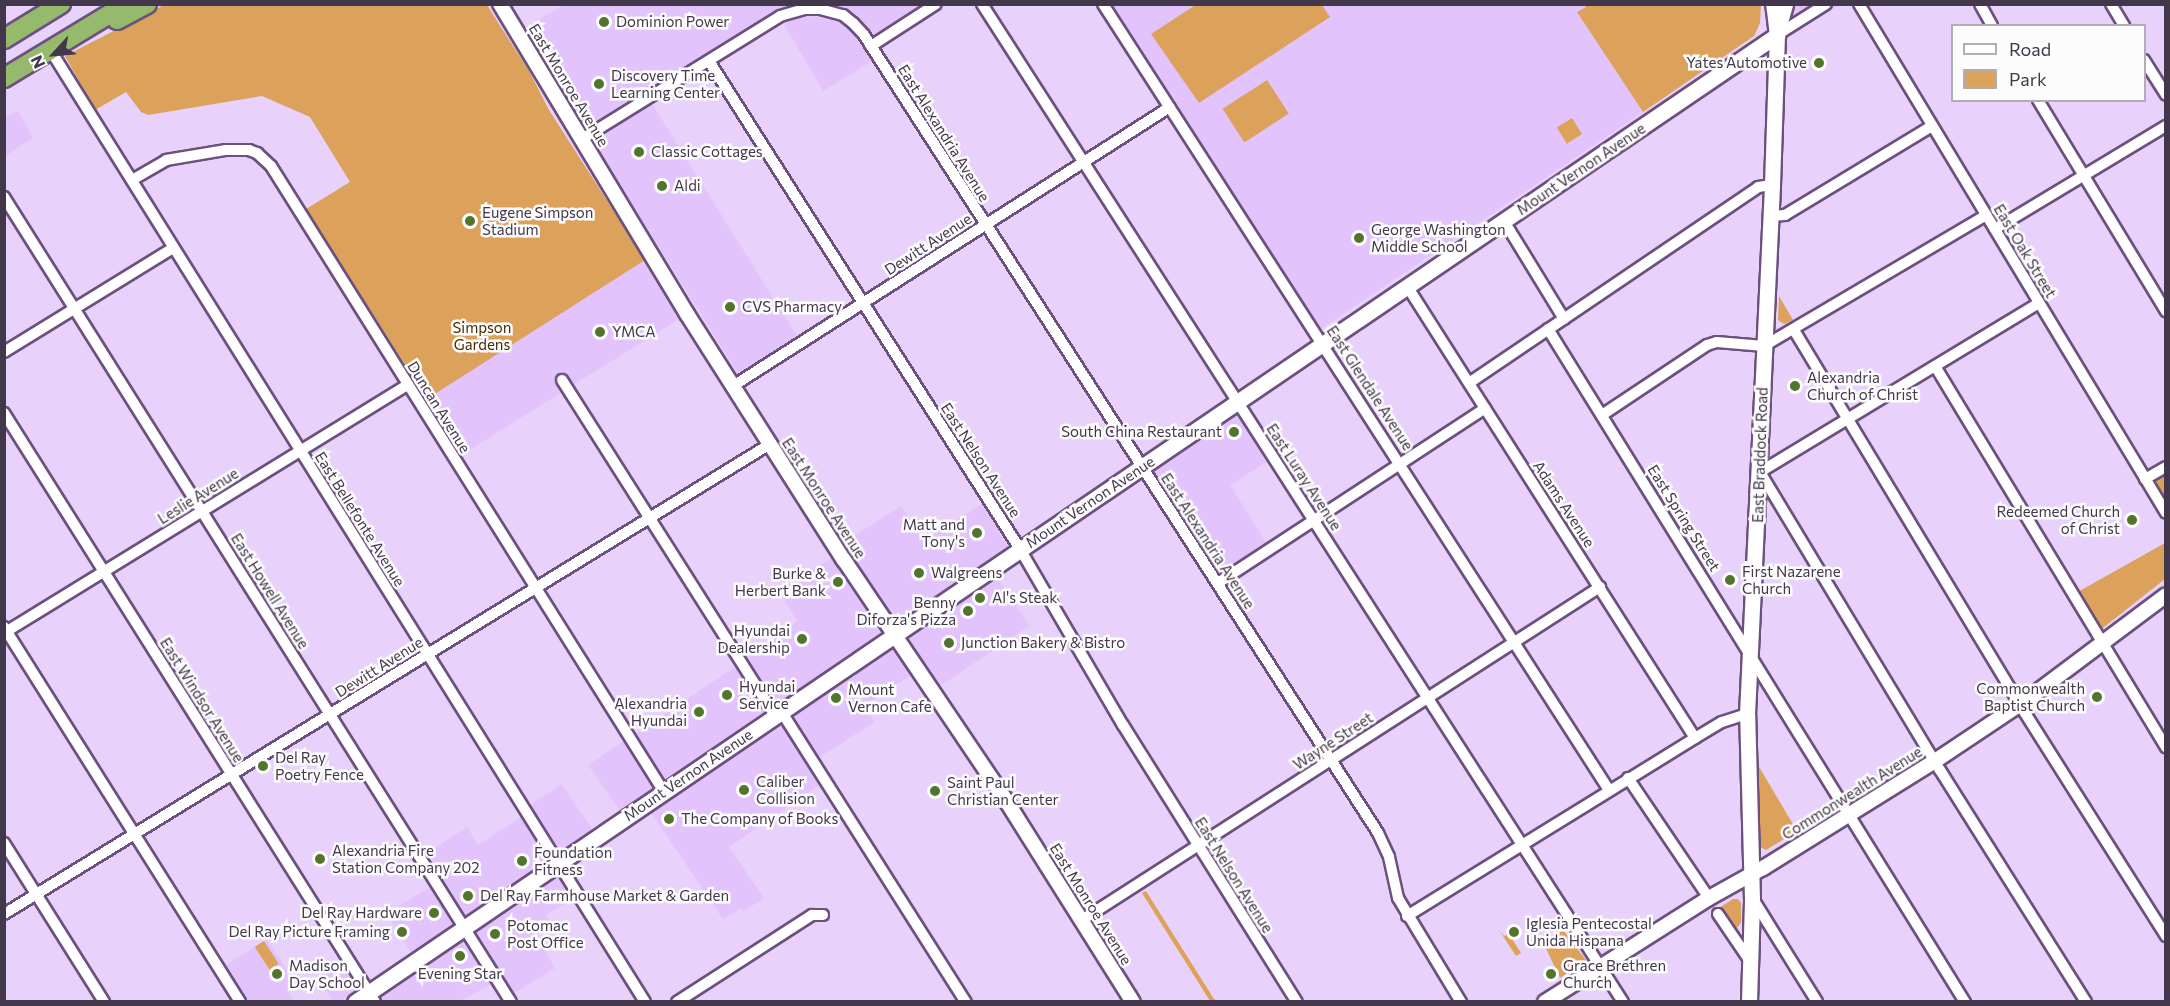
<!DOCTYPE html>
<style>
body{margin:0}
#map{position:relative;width:2170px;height:1006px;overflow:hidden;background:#e8d1fa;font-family:Commissioner,sans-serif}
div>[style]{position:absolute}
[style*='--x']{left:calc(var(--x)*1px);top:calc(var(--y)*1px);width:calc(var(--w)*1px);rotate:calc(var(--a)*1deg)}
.built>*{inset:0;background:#e3c3fc;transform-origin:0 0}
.green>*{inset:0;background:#dca25c;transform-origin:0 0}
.roads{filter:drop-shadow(2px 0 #6b517d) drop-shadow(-2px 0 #6b517d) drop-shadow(0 2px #6b517d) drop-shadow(0 -2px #6b517d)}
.minor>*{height:10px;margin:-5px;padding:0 5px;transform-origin:5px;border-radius:5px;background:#fff}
.tertiary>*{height:14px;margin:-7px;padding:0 7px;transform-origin:7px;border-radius:7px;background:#fff}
.secondary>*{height:15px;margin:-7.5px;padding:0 7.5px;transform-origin:7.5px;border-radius:7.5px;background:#fff}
.trunk>*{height:18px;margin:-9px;padding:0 9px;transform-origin:9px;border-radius:9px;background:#96ba6c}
.dots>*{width:16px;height:16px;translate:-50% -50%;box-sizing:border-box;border:3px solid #fcfcfc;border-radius:50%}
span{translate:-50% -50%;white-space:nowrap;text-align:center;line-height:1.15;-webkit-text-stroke:5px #fcfcfc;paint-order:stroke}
.poi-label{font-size:15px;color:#43374b}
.left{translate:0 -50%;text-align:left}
.right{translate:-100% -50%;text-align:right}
.street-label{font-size:15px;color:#43374b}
.park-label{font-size:15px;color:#472b02}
.frame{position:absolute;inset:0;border:6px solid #43374b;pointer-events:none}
.legend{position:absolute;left:1951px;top:24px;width:195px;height:78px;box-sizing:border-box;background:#fcfcfc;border:2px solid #b2adb5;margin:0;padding:8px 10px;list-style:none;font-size:18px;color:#43374b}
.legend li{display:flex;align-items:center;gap:12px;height:30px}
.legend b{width:30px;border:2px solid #b2adb5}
.north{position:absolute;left:24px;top:24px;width:60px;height:60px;-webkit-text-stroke:4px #fcfcfc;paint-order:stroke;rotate:244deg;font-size:16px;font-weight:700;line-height:24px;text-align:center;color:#43374b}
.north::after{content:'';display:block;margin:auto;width:21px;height:27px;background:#43374b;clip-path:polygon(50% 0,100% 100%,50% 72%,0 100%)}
</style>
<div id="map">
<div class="built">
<i style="clip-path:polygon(564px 5px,564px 4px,791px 5px,775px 12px,584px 128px,523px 29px)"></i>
<i style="clip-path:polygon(836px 5px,924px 5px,872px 37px,851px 12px)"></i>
<i style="clip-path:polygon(1112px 5px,1584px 5px,1586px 7px,1578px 12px,1643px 112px,1321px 329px)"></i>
<i style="clip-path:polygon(1790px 5px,1839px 5px,1787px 36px)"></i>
<i style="clip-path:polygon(815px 16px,842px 23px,853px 33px,872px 61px,823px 91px,784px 24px,795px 19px)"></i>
<i style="left:652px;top:104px;width:278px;height:70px;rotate:58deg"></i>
<i style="clip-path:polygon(18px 111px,33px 138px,5px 156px,5px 118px)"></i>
<i style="left:645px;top:260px;width:68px;height:259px;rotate:58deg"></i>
<i style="clip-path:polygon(1237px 412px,1268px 461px,1230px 485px,1267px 544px,1217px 575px,1150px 472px)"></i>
<i style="clip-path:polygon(982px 504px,1008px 547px,897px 624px,843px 543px,901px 506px,923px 541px)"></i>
<i style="clip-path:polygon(834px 557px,882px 633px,621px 812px,588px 765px,750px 657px,797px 621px,779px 590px)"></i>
<i style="left:996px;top:576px;width:60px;height:109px;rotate:56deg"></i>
<i style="clip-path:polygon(895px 645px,914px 673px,864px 706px,875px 722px,818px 758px,792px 714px)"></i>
<i style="clip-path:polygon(782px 723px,821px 784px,729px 847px,764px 898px,744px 911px,741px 908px,723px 919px,650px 811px)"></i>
<i style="left:561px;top:784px;width:57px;height:40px;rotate:55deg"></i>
<i style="clip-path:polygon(523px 816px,549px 861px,411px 952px,386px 914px,440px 881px,424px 855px,467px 827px,478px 845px)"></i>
<i style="clip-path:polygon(557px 873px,574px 898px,546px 915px,549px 921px,533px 931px,555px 968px,511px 995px,500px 979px,461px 1001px,370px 1002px)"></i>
<i style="clip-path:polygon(267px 939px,295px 983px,287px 989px,294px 1001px,245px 1001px,223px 967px)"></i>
<i style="clip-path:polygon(342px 960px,359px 989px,340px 1001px,333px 1001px,316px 977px)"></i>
</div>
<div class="green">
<i style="clip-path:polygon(1197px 4px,1322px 5px,1330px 17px,1199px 103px,1151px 34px)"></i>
<i style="clip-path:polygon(164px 5px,487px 5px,529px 71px,549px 110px,645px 260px,427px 399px,306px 209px,350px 182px,310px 117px,262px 96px,148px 115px,141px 112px,126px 92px,95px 110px,65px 56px)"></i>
<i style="clip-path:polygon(1584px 5px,1761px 5px,1760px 23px,1754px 36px,1643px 112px,1577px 12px,1586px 7px)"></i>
<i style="left:1267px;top:80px;width:40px;height:53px;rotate:57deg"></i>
<i style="left:1572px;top:118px;width:19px;height:18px;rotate:58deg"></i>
<i style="clip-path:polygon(1779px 296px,1793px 320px,1784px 324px,1778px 320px)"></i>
<i style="clip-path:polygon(2165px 473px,2165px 500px,2153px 480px)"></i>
<i style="clip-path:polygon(2165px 543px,2165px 579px,2099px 631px,2076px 593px)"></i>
<i style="clip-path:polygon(1758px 765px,1797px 831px,1766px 850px,1760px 847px)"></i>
<i style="clip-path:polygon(1146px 891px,1214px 999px,1217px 1001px,1210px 1001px,1142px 893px)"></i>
<i style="clip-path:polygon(1733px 899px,1738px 899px,1741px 903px,1741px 923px,1736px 929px,1719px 908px)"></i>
<i style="clip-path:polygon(1499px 930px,1504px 936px,1509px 934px,1521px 953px,1516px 956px)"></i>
<i style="clip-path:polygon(1563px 930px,1586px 960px,1560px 978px,1543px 942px)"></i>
<i style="left:264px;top:941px;width:27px;height:11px;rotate:57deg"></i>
</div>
<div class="roads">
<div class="minor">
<i style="--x:982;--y:4;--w:1186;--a:57.29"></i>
<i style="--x:1103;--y:4;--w:935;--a:57.23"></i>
<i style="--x:1859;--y:4;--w:594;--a:58.9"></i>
<i style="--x:1980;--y:4;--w:25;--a:61"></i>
<i style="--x:2111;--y:4;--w:26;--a:59"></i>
<i style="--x:1777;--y:35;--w:58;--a:-32.3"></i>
<i style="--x:871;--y:46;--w:77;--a:-32.9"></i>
<i style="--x:51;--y:51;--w:1121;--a:58.01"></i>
<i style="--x:2144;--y:60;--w:41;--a:57.8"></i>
<i style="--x:709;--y:61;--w:579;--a:57.49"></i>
<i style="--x:1020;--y:549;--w:204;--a:59.7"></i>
<i style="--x:1123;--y:725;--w:327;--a:57.9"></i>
<i style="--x:2038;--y:100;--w:247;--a:58.8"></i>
<i style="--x:582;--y:139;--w:233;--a:-31.8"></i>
<i style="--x:780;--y:16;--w:25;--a:-16"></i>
<i style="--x:804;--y:9;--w:16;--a:0"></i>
<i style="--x:820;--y:9;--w:24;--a:15"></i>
<i style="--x:843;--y:15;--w:13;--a:39"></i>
<i style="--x:853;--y:23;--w:16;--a:47"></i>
<i style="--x:864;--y:35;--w:949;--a:57.21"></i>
<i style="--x:1378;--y:833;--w:26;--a:65"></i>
<i style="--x:1389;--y:857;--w:42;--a:77.6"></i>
<i style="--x:1398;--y:898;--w:122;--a:58.8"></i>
<i style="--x:132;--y:180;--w:39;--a:-30"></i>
<i style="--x:166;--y:160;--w:61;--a:-9.5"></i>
<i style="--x:226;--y:150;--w:23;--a:0"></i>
<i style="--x:249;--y:150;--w:9;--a:21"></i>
<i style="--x:257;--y:153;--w:19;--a:43"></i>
<i style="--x:271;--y:166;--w:739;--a:57.88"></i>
<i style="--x:4;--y:197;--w:951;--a:57.8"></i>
<i style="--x:1771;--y:216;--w:14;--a:-4"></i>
<i style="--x:1785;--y:215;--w:172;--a:-31.2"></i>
<i style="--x:1504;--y:221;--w:115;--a:58.5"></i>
<i style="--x:1995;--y:229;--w:200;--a:-31.1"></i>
<i style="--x:1407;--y:286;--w:536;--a:57.5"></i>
<i style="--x:2039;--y:303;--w:326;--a:148.8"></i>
<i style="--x:1760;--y:472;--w:348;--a:58.9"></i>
<i style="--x:1940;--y:770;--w:274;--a:57.8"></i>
<i style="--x:1548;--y:329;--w:792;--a:58.22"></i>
<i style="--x:1794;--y:330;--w:447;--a:58.9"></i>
<i style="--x:2025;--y:713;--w:264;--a:57.7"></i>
<i style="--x:4;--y:352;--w:198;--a:-31.6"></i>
<i style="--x:1935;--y:366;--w:446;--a:58.8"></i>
<i style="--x:562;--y:380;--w:397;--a:57.6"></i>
<i style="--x:1469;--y:383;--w:349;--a:-34.1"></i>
<i style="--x:1758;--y:187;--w:14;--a:-8"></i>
<i style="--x:733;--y:386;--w:518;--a:-32.56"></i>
<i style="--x:4;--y:413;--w:696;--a:57.79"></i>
<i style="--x:1602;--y:415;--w:126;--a:-33.7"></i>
<i style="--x:1707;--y:345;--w:10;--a:-17"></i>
<i style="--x:1717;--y:342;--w:47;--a:4.9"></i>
<i style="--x:1764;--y:346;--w:258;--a:-30.5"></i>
<i style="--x:2145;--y:479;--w:24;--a:-30"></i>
<i style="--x:1218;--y:583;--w:319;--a:-33.2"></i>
<i style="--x:4;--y:627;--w:443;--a:57.8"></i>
<i style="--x:4;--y:633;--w:473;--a:-31.6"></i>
<i style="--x:781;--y:711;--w:345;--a:57.6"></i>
<i style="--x:1628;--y:778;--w:145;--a:56"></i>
<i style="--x:4;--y:843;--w:188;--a:57.8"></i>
<i style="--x:1753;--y:899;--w:121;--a:58.1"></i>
<i style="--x:4;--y:914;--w:899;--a:-31.53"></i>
<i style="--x:1718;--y:914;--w:57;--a:55.8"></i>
<i style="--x:1407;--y:916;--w:339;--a:-31.7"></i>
<i style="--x:1695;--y:738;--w:31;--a:-31"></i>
<i style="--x:1722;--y:722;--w:26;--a:-18"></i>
<i style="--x:1082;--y:920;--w:616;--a:-32.74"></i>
<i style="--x:677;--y:1002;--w:161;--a:-32.8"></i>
<i style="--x:812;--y:915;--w:11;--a:0"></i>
</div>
<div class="tertiary">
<i style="--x:500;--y:4;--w:362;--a:58.9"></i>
<i style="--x:687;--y:314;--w:292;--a:57.5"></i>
<i style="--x:844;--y:560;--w:279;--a:56"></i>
<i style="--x:1000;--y:791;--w:249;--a:57.8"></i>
<i style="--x:1545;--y:1002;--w:194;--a:-32.4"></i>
<i style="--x:1709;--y:898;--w:62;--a:-29.1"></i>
<i style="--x:1763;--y:868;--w:203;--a:-31.9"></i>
<i style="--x:1935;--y:761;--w:108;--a:-33.7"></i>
<i style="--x:2025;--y:701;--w:176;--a:-36.9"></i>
</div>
<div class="secondary">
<i style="--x:1778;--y:29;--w:26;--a:-74"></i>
<i style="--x:355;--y:1002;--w:1720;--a:-34.22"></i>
<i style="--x:1749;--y:1002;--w:103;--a:-88.3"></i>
<i style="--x:1752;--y:899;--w:185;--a:-91.5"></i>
<i style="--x:1747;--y:714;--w:530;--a:-87.29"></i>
<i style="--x:1772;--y:185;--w:150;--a:-88.1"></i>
<i style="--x:1777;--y:35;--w:31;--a:-97"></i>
</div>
<div class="trunk">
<i style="--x:117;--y:20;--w:34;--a:-28"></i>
<i style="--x:4;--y:39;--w:67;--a:-31.6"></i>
<i style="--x:4;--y:78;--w:143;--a:-31.2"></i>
</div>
</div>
<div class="dots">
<i style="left:604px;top:22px;background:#52742c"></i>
<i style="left:1819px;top:63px;background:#52742c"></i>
<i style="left:599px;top:84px;background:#52742c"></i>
<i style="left:639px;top:152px;background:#52742c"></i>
<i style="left:662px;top:186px;background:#52742c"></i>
<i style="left:470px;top:221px;background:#52742c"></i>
<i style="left:1359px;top:238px;background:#52742c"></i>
<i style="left:730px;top:307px;background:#52742c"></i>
<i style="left:600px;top:332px;background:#52742c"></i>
<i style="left:1795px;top:386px;background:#52742c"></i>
<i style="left:1234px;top:432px;background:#52742c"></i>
<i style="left:2132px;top:520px;background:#52742c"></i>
<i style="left:977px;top:533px;background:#52742c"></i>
<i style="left:919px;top:573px;background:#52742c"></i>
<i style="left:1730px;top:580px;background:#52742c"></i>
<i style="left:838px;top:582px;background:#52742c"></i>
<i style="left:980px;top:598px;background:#52742c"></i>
<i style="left:968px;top:611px;background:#52742c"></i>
<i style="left:802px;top:639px;background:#52742c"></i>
<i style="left:949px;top:643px;background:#52742c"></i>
<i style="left:727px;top:695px;background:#52742c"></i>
<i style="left:2097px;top:697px;background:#52742c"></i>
<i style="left:836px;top:698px;background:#52742c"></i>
<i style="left:699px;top:712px;background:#52742c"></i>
<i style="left:263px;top:766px;background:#52742c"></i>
<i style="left:744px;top:790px;background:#52742c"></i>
<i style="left:935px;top:791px;background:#52742c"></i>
<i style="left:669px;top:819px;background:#52742c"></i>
<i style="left:320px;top:859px;background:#52742c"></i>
<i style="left:522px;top:861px;background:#52742c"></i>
<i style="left:468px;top:896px;background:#52742c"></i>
<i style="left:434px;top:913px;background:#52742c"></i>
<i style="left:402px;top:932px;background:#52742c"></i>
<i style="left:1514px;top:932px;background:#52742c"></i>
<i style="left:495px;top:934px;background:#52742c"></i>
<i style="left:460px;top:956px;background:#52742c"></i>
<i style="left:277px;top:974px;background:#52742c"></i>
<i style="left:1551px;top:974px;background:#52742c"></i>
</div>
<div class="poi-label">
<span class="left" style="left:616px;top:22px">Dominion Power</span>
<span class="right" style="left:1807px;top:63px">Yates Automotive</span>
<span class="left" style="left:611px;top:84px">Discovery Time<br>Learning Center</span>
<span class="left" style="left:651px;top:152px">Classic Cottages</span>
<span class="left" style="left:674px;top:186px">Aldi</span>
<span class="left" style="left:482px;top:221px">Eugene Simpson<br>Stadium</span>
<span class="left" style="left:1371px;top:238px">George Washington<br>Middle School</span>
<span class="left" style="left:742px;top:307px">CVS Pharmacy</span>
<span class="left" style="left:612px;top:332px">YMCA</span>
<span class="left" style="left:1807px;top:386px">Alexandria<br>Church of Christ</span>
<span class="right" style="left:1222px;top:432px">South China Restaurant</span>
<span class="right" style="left:2120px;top:520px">Redeemed Church<br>of Christ</span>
<span class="right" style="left:965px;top:533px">Matt and<br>Tony's</span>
<span class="left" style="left:1742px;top:580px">First Nazarene<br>Church</span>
<span class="right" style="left:826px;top:582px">Burke &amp;<br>Herbert Bank</span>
<span class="left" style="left:931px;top:573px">Walgreens</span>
<span class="left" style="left:992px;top:598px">Al's Steak</span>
<span class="right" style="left:956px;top:611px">Benny<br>Diforza's Pizza</span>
<span class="right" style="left:790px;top:639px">Hyundai<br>Dealership</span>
<span class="left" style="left:961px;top:643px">Junction Bakery &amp; Bistro</span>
<span class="left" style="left:739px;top:695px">Hyundai<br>Service</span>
<span class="right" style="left:2085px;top:697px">Commonwealth<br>Baptist Church</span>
<span class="left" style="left:848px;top:698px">Mount<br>Vernon Cafe</span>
<span class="right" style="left:687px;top:712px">Alexandria<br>Hyundai</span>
<span class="left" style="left:275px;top:766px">Del Ray<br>Poetry Fence</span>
<span class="left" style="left:756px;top:790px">Caliber<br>Collision</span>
<span class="left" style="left:947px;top:791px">Saint Paul<br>Christian Center</span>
<span class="left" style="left:681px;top:819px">The Company of Books</span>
<span class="left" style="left:332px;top:859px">Alexandria Fire<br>Station Company 202</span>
<span class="left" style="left:534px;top:861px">Foundation<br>Fitness</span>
<span class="left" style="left:480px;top:896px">Del Ray Farmhouse Market &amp; Garden</span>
<span class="right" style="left:422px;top:913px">Del Ray Hardware</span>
<span class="left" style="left:1526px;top:932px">Iglesia Pentecostal<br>Unida Hispana</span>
<span class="left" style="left:507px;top:934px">Potomac<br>Post Office</span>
<span class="right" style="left:390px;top:932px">Del Ray Picture Framing</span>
<span class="left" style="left:289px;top:974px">Madison<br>Day School</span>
<span class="left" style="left:1563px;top:974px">Grace Brethren<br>Church</span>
<span style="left:460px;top:974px">Evening Star</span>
</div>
<div class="street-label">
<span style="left:569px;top:85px;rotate:59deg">East Monroe Avenue</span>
<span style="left:944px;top:133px;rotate:58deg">East Alexandria Avenue</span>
<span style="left:1581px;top:169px;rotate:-34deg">Mount Vernon Avenue</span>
<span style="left:928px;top:244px;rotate:-33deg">Dewitt Avenue</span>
<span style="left:2025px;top:251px;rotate:59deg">East Oak Street</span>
<span style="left:1370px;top:388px;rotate:57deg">East Glendale Avenue</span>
<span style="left:439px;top:407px;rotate:58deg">Duncan Avenue</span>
<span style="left:1760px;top:455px;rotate:-88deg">East Braddock Road</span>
<span style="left:981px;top:460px;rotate:57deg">East Nelson Avenue</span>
<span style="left:1304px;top:477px;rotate:57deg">East Luray Avenue</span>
<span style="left:198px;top:496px;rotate:-32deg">Leslie Avenue</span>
<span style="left:824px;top:498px;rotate:57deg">East Monroe Avenue</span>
<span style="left:1090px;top:502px;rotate:-34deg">Mount Vernon Avenue</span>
<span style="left:1564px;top:504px;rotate:57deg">Adams Avenue</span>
<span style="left:1684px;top:518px;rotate:58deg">East Spring Street</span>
<span style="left:360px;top:519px;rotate:58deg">East Bellefonte Avenue</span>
<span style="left:1208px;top:541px;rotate:57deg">East Alexandria Avenue</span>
<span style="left:270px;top:591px;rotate:58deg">East Howell Avenue</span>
<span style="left:379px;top:667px;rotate:-32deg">Dewitt Avenue</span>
<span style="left:202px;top:700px;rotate:58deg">East Windsor Avenue</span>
<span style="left:1333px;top:741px;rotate:-33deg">Wayne Street</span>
<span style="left:688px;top:775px;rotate:-34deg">Mount Vernon Avenue</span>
<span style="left:1852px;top:793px;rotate:-32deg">Commonwealth Avenue</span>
<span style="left:1234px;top:875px;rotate:58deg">East Nelson Avenue</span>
<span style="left:1091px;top:904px;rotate:58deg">East Monroe Avenue</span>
</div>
<div class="park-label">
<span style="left:482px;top:336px">Simpson<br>Gardens</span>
</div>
<div class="frame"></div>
<ul class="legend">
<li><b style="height:8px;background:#fff"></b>Road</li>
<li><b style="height:16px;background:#dca25c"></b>Park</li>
</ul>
<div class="north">N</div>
</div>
